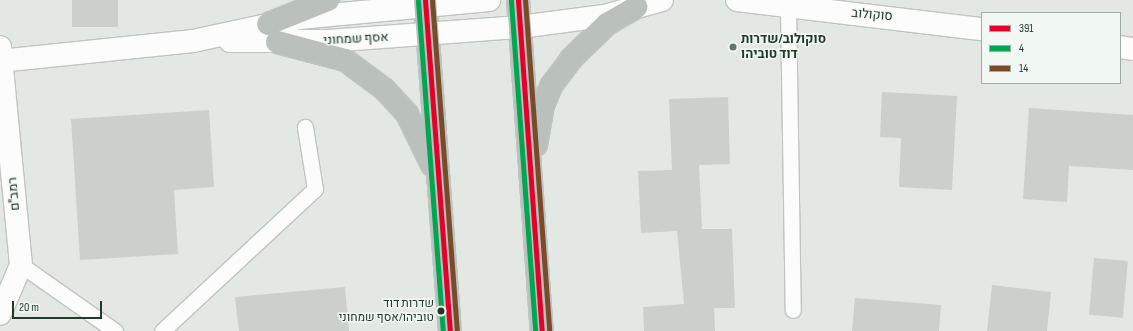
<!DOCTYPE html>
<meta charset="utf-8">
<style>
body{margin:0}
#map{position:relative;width:1133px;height:331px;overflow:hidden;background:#e3e8e4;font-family:"Sofia Sans Condensed",Heebo,sans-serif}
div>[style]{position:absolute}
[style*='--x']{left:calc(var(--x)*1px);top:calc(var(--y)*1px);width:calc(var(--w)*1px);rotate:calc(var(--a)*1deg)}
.building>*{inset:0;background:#ccd0cd;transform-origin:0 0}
.roads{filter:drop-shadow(1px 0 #c0c5c1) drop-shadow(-1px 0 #c0c5c1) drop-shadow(0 1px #c0c5c1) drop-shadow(0 -1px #c0c5c1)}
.lane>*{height:15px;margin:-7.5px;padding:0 7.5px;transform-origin:7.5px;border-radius:7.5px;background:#fbfcfb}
.street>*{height:22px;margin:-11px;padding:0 11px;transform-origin:11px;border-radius:11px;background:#fbfcfb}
.secondary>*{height:22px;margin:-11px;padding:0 11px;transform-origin:11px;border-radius:11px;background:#fbfcfb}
.highway>*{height:22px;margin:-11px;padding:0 11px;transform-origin:11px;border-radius:11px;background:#bac1bd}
.bus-1>*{height:5px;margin:-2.5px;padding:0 2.5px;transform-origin:2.5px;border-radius:2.5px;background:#e4002b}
.bus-2>*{height:5px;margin:-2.5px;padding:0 2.5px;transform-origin:2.5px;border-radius:2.5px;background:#00a651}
.bus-3>*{height:5px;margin:-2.5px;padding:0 2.5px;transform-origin:2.5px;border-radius:2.5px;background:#7a4b2a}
.dots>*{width:11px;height:11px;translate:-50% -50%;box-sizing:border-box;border:2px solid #f1f7f2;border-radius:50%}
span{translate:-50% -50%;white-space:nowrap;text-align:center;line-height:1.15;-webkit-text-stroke:3px #f1f7f2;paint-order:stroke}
.bus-label{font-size:12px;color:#23392c}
.right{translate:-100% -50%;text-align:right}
.street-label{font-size:13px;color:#23392c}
.poi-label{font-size:13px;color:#23392c;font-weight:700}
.left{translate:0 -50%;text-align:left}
.legend{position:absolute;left:981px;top:12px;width:140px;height:72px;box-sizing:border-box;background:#f1f7f2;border:1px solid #9faba3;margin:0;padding:5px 7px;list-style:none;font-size:12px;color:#23392c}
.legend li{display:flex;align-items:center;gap:8px;height:20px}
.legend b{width:20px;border:1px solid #9faba3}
.scale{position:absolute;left:12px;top:301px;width:90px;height:18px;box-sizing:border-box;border:2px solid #23392c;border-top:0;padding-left:5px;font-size:12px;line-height:14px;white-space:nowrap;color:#23392c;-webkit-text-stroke:3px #f1f7f2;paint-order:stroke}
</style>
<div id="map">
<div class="building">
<i style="left:72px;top:0;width:46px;height:27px"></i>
<i style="clip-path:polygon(882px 92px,957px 96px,952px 190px,899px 187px,901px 138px,880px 137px)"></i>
<i style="clip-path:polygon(728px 97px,730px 164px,699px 165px,702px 229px,732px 229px,735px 308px,714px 308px,715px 331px,644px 331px,643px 307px,684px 304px,677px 231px,641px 233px,638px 171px,672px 170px,669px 99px)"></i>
<i style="clip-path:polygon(1029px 108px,1133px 115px,1133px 170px,1069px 166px,1067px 202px,1023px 199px)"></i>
<i style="clip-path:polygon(209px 110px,214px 187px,174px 190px,178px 254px,80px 260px,71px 119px)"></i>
<i style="left:1094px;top:258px;width:34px;height:57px;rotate:5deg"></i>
<i style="clip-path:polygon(992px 285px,1051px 292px,1047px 331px,987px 331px)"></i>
<i style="clip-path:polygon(345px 287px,349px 331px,239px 331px,235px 297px)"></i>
<i style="clip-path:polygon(855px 298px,941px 305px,939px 331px,852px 331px)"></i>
</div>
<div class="roads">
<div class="lane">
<i style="--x:788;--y:7;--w:303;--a:89.1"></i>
<i style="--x:21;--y:265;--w:115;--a:35.1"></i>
<i style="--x:162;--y:331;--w:209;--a:-42.9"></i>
<i style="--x:315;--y:189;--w:63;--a:-99.2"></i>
</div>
<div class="street">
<i style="--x:737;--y:0;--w:247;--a:6.8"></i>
<i style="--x:520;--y:27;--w:85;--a:-7.5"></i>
<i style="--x:604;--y:16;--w:60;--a:-15.4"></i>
<i style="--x:1120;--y:47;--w:13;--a:9"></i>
</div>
<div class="secondary">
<i style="--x:230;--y:41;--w:98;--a:0"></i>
<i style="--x:328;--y:41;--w:193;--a:-4.2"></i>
<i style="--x:0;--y:47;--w:219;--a:84.5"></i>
<i style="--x:21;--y:265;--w:53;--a:113.2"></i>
<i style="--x:0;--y:61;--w:194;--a:-5.9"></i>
<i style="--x:193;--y:41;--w:108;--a:-12.2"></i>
<i style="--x:299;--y:18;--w:191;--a:-5.4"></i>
</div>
<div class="highway">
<i style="--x:425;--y:0;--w:332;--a:85.7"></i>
<i style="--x:518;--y:0;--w:332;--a:85.9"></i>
<i style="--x:268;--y:24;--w:65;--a:-21.8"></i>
<i style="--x:277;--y:42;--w:70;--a:14.8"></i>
<i style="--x:345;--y:60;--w:49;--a:36.6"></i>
<i style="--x:384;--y:89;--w:34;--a:47"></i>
<i style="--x:407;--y:114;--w:57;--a:63.9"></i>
<i style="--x:536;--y:145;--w:40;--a:-80"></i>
<i style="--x:543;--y:106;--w:22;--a:-68"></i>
<i style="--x:551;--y:86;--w:34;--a:-53"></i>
<i style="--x:571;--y:59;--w:50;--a:-44.2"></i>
<i style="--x:607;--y:24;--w:34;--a:-30"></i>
</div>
</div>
<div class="bus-1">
<i style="--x:425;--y:0;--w:332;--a:85.7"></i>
<i style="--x:518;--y:0;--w:332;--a:85.9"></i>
</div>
<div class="bus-2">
<i style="--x:418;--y:1;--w:331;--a:85.7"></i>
<i style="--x:511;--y:1;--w:331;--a:85.8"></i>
</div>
<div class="bus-3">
<i style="--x:432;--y:0;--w:331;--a:85.7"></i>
<i style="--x:525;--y:0;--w:331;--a:85.8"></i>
</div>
<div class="dots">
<i style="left:733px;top:47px;background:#66766c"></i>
<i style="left:441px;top:311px;background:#23392c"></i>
</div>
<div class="bus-label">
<span class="right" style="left:434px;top:311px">שדרות דוד<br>טוביהו/אסף שמחוני</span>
</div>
<div class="street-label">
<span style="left:872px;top:15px;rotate:5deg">סוקולוב</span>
<span style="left:356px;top:39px;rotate:-3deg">אסף שמחוני</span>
<span style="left:14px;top:194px;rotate:-95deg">רמב"ם</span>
</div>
<div class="poi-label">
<span class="left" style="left:741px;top:47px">סוקולוב/שדרות<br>דוד טוביהו</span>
</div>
<ul class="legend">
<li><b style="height:5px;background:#e4002b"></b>391</li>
<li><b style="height:5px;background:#00a651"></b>4</li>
<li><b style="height:5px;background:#7a4b2a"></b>14</li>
</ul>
<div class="scale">20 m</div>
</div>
